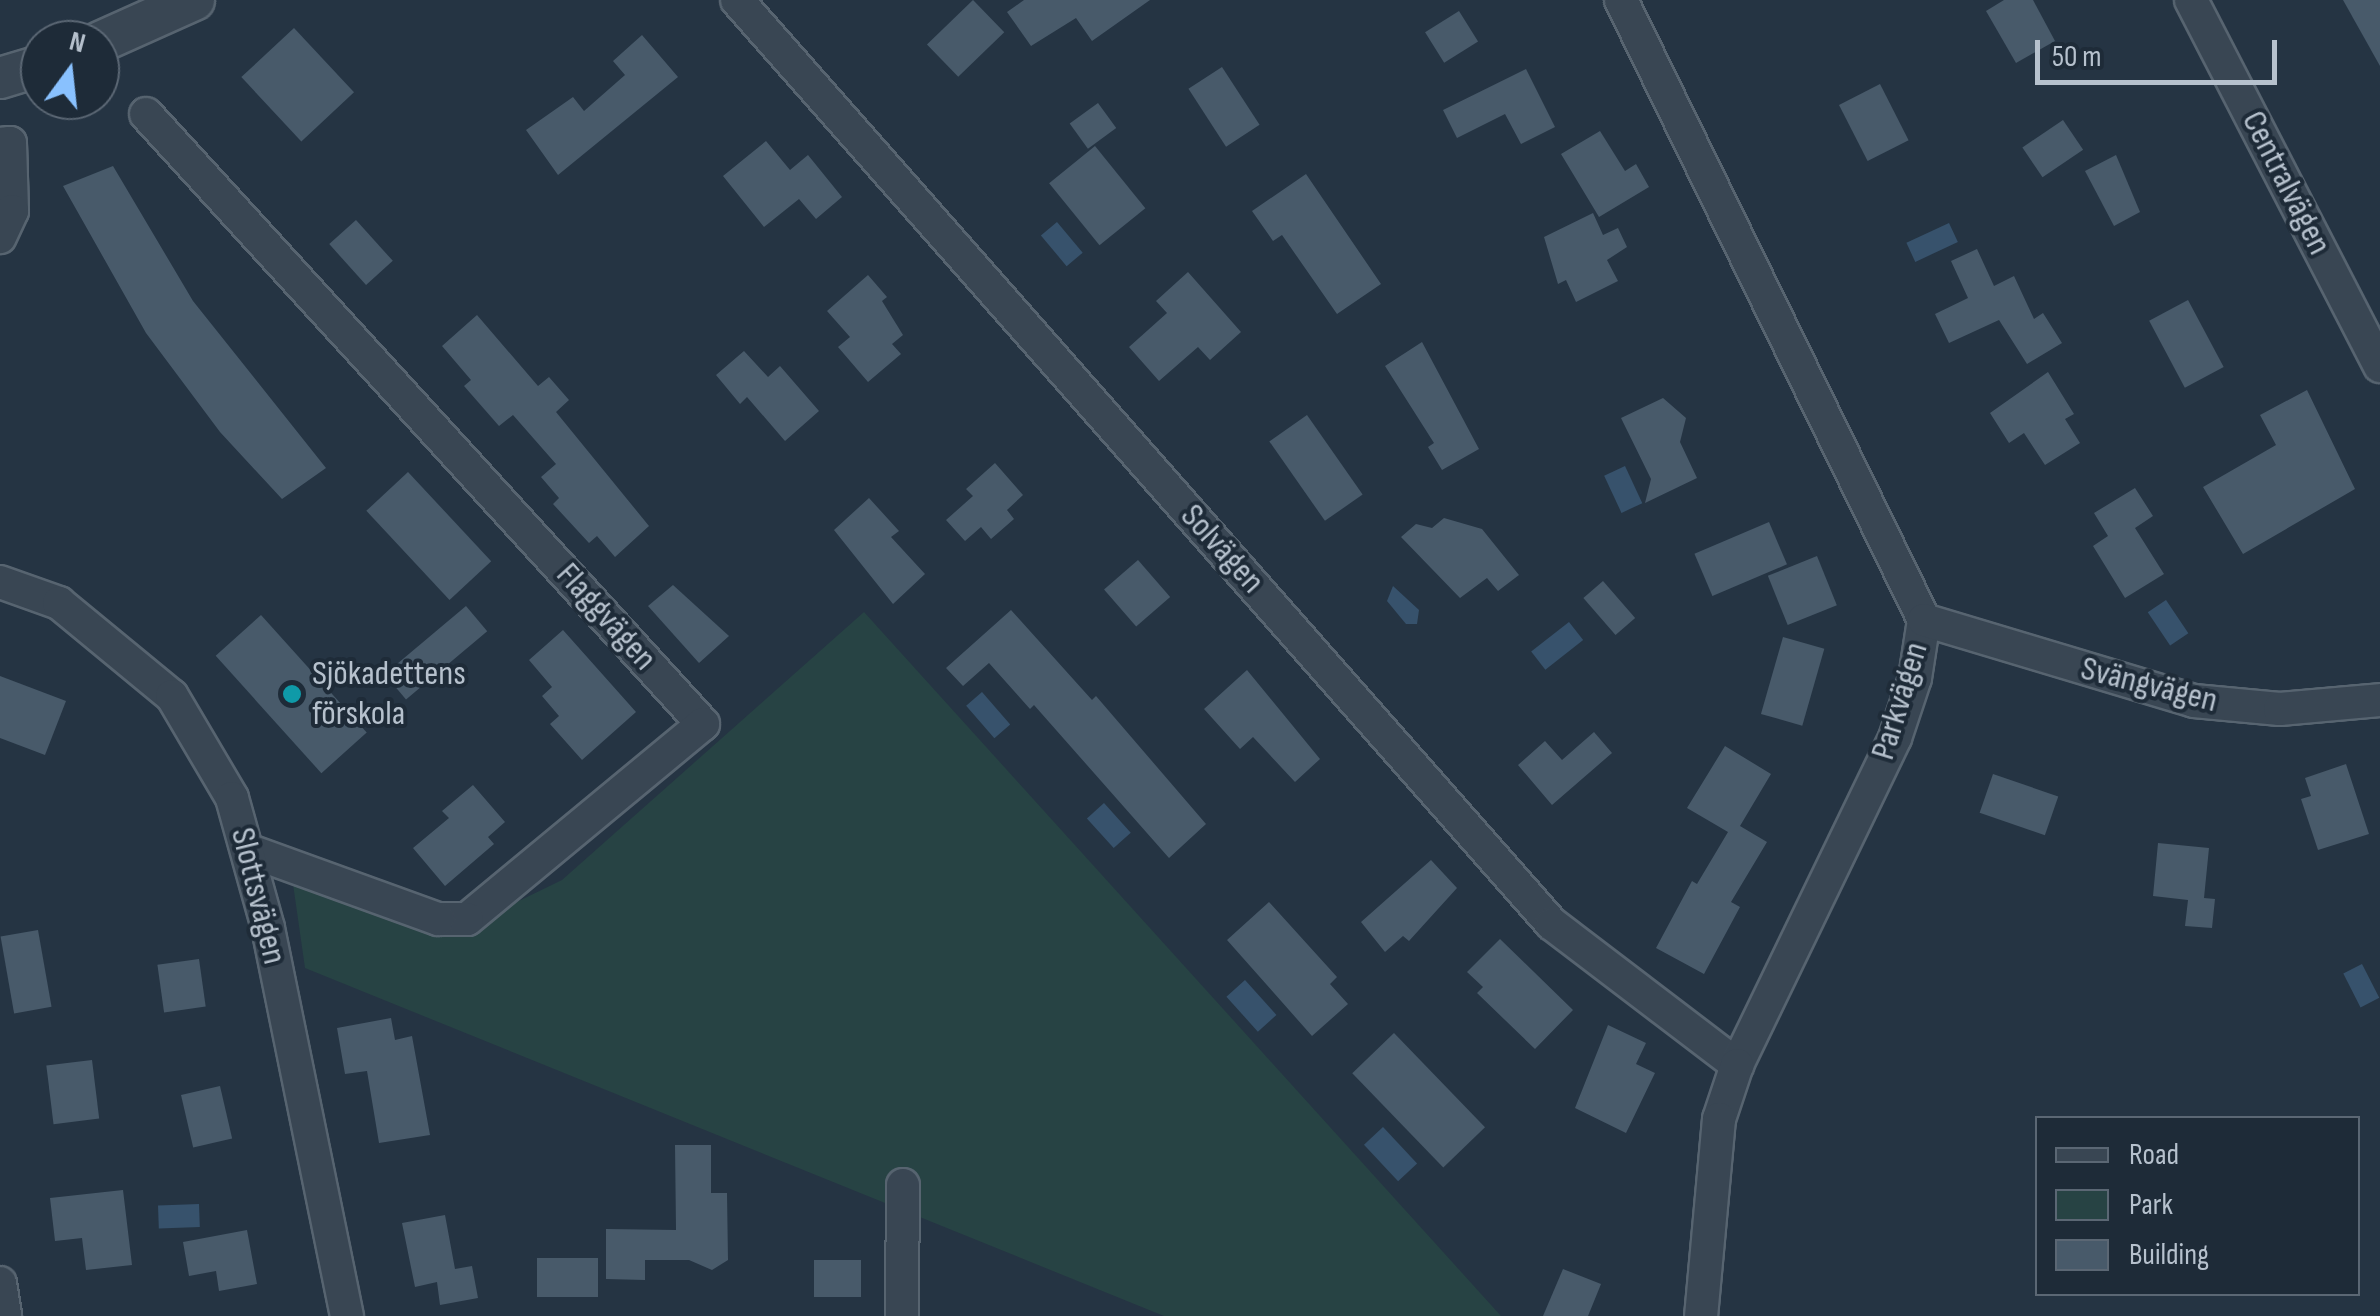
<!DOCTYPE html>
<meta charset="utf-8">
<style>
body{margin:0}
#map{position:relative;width:2380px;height:1316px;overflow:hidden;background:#253443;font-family:"Sofia Sans Condensed",sans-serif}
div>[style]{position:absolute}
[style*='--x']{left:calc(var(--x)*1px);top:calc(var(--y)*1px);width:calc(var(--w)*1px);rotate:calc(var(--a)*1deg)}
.green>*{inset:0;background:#274344}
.water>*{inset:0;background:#37526c;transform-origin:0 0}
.building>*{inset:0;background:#485a6a;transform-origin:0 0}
.roads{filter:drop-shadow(2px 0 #576470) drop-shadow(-2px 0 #576470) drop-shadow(0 2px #576470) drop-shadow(0 -2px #576470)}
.minor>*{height:32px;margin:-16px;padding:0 16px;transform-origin:16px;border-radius:16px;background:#394653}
.tertiary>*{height:40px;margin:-20px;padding:0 20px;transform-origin:20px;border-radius:20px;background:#394653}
.dots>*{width:28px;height:28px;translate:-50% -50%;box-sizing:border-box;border:5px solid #1e2b38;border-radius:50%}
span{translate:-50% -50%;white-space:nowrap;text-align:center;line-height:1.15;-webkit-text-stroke:8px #1e2b38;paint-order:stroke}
.street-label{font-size:35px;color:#b6c1cd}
.poi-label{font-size:35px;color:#b6c1cd}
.left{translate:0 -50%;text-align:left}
.legend{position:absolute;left:2035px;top:1116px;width:325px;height:180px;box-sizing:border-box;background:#1e2b38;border:2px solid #5b6774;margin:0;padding:12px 18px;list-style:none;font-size:30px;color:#b6c1cd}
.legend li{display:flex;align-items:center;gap:20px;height:50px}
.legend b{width:50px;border:2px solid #5b6774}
.north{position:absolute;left:20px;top:20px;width:100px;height:100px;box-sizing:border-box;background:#1e2b38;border:2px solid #5b6774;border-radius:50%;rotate:15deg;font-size:28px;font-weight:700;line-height:40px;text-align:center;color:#b6c1cd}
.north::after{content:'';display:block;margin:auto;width:35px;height:45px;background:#89c1fe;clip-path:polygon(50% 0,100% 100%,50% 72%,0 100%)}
.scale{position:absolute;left:2035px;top:40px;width:242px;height:45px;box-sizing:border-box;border:5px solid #b6c1cd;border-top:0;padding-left:12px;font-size:30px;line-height:35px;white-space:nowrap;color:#b6c1cd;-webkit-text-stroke:8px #1e2b38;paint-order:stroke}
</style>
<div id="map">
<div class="green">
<i style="clip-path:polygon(864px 612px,1501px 1316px,1164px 1316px,305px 968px,292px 877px,457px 931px,562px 880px)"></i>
</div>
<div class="water">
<i style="left:1057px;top:222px;width:40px;height:21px;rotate:50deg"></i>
<i style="left:1949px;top:223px;width:21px;height:47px;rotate:65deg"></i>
<i style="left:1625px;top:466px;width:41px;height:23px;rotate:65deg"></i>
<i style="clip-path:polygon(1393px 586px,1419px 610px,1417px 624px,1406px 624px,1387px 601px)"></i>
<i style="left:2166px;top:600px;width:40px;height:22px;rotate:56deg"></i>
<i style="left:1569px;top:622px;width:23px;height:48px;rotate:52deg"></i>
<i style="left:982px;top:692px;width:43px;height:21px;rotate:49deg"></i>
<i style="left:1104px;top:803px;width:40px;height:23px;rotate:48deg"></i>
<i style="left:2362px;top:964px;width:38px;height:21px;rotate:63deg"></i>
<i style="left:1245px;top:980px;width:47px;height:25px;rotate:48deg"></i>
<i style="left:1383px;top:1127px;width:50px;height:26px;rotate:47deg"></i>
<i style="left:199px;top:1204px;width:23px;height:41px;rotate:88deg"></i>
</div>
<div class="building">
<i style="left:973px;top:0;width:45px;height:64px;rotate:46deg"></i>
<i style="clip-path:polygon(1024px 0,1150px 0,1092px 41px,1076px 18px,1031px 46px,1007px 12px)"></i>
<i style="clip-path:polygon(2004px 0,2033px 0,2055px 41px,2016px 63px,1986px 11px)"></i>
<i style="clip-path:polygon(2343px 0,2380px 0,2380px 66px)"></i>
<i style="left:1459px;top:11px;width:36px;height:40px;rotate:58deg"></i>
<i style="left:294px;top:28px;width:88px;height:72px;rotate:47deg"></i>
<i style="clip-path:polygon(642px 35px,678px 77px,558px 175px,526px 130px,573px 97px,584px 111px,625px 75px,613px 61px)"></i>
<i style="left:1222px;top:67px;width:69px;height:40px;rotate:57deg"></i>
<i style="clip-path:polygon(1526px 69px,1555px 127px,1521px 144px,1505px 114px,1457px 138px,1443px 110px)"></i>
<i style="left:1880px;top:84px;width:63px;height:46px;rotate:63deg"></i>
<i style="left:1098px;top:103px;width:31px;height:35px;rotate:54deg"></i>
<i style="left:2063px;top:120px;width:36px;height:49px;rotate:56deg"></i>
<i style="clip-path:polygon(1600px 131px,1625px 171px,1636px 164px,1649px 187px,1599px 217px,1561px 154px)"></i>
<i style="clip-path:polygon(766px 141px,790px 170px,808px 155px,842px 197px,816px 219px,799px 199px,764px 227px,723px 176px)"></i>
<i style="left:1095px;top:146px;width:80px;height:59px;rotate:51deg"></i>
<i style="clip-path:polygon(2116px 155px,2140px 212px,2114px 226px,2085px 171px)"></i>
<i style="clip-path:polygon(113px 166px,193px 301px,326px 468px,282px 499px,220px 432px,146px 333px,63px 186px)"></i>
<i style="clip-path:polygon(1306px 174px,1381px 284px,1337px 314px,1282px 235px,1273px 241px,1252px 211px)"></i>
<i style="clip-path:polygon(1593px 213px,1603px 235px,1618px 228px,1627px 247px,1607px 260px,1618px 281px,1576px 302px,1566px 280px,1558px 284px,1544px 237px)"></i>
<i style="left:356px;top:220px;width:55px;height:36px;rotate:48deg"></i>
<i style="clip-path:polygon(1977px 249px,1994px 286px,2014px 276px,2034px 319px,2043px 313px,2062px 343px,2027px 364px,1999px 320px,1949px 343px,1935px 314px,1968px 298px,1951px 261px)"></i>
<i style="clip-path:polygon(1188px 272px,1241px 332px,1210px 360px,1198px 347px,1159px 381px,1129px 347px,1167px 313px,1156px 301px)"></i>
<i style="clip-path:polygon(868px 275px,887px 297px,882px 301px,903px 335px,892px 344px,901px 354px,868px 382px,838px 347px,850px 337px,827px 311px)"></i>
<i style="left:2188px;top:300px;width:76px;height:44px;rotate:62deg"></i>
<i style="clip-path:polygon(477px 315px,538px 386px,549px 377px,569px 400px,556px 412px,649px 526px,615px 557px,597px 536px,589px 543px,553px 504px,559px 498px,541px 477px,556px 464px,513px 415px,499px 426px,464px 386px,471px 380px,442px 346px)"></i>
<i style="clip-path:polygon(1422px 342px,1479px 449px,1442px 470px,1428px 447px,1434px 443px,1385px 366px)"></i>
<i style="clip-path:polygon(744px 351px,768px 377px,780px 366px,819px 411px,785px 441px,747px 397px,740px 404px,716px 375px)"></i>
<i style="clip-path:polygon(2048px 372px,2074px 414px,2065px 419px,2080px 443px,2045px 465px,2024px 433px,2009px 443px,1990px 413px)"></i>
<i style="clip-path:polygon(2307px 390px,2355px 489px,2243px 554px,2203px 487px,2276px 445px,2260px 415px)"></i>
<i style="clip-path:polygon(1663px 398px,1686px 418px,1680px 442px,1697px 478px,1645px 503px,1651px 479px,1621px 418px)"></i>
<i style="left:1307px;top:415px;width:97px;height:46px;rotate:55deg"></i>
<i style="clip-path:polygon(995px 463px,1023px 495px,1007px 510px,1014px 519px,991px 539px,981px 527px,965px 541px,946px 520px,973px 496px,966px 489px)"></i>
<i style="left:408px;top:472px;width:122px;height:57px;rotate:47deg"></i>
<i style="clip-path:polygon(2135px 488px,2153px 516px,2135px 528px,2164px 574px,2125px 598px,2093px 546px,2108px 536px,2094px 513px)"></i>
<i style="clip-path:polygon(869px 498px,899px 531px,891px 537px,925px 574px,893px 604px,834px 530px)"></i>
<i style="clip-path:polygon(1444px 518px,1482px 529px,1519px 575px,1498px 591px,1487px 578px,1460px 598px,1401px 537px,1416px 524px,1432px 528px)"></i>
<i style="left:1769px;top:522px;width:46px;height:81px;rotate:67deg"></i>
<i style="left:1817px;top:556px;width:53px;height:53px;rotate:68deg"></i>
<i style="left:1138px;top:560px;width:49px;height:45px;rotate:49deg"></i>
<i style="left:1603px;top:581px;width:49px;height:26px;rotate:49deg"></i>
<i style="clip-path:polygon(673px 585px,729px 636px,699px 663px,648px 606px)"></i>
<i style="left:466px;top:606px;width:33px;height:106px;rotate:50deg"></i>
<i style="clip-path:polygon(1011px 610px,1092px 700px,1096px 696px,1206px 824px,1169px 858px,1034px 705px,1030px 709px,989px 663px,963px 686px,946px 668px)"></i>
<i style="left:261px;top:615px;width:158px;height:61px;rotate:48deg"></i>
<i style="clip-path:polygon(563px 630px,636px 712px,582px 760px,550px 724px,559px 716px,542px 696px,552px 687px,529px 660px)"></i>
<i style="left:1783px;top:637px;width:43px;height:80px;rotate:16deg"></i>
<i style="clip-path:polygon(1247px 670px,1320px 759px,1295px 782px,1253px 737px,1240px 749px,1204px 709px)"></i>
<i style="clip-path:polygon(0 676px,66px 701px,45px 755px,0 738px)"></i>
<i style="clip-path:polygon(1594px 732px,1612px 753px,1552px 805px,1518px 765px,1545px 741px,1562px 760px)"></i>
<i style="clip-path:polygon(1725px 746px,1771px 774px,1740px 826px,1767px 842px,1731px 902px,1740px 907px,1704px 974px,1656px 948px,1692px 881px,1697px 884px,1728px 832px,1687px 808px)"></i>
<i style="clip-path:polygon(2346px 764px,2369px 834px,2318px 850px,2301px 799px,2311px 796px,2305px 778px)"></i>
<i style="left:1993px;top:774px;width:69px;height:41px;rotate:19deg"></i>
<i style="clip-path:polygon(473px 785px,505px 822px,488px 837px,494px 844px,445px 886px,413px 848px,449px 818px,442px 811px)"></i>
<i style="clip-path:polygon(2158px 843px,2209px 848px,2204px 898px,2215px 899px,2212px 928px,2185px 926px,2188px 900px,2153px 896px)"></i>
<i style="clip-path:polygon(1431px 860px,1457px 888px,1409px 941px,1403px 936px,1385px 952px,1361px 922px)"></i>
<i style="clip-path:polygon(1269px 902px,1337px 977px,1330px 984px,1348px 1004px,1312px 1036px,1227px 940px)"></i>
<i style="left:38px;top:930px;width:78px;height:38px;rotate:80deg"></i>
<i style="clip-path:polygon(1500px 939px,1573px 1010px,1535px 1049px,1477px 993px,1483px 987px,1467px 972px)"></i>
<i style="left:199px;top:959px;width:48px;height:42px;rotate:82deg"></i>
<i style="clip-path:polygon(391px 1018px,395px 1040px,412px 1036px,430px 1135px,379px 1143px,367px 1071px,345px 1074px,337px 1028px)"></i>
<i style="clip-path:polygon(1608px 1025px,1646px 1043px,1636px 1064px,1655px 1073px,1626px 1133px,1575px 1108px)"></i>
<i style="left:1394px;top:1033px;width:131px;height:58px;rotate:46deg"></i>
<i style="left:92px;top:1060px;width:59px;height:46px;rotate:83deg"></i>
<i style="left:220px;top:1086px;width:54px;height:40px;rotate:77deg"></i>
<i style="clip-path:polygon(675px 1145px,711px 1145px,711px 1193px,727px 1193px,728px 1260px,712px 1270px,689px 1260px,645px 1260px,645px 1280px,606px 1279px,606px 1229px,676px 1230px)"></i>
<i style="clip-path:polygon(123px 1190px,132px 1265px,86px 1270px,82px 1238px,55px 1241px,50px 1198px)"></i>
<i style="clip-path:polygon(445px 1215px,455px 1269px,472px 1266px,478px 1298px,440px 1305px,437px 1282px,415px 1287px,402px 1223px)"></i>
<i style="clip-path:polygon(247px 1230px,257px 1284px,219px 1291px,216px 1271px,189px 1276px,183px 1242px)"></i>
<i style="left:537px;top:1258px;width:61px;height:39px"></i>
<i style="left:814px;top:1260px;width:47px;height:37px"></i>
<i style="clip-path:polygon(1563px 1269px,1601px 1284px,1588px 1316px,1543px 1316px)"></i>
</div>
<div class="roads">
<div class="minor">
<i style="--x:737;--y:0;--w:1232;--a:48.59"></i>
<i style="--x:1552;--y:924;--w:233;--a:37.3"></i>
<i style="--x:1621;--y:0;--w:690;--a:63.95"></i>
<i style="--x:1924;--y:620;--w:59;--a:98.8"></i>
<i style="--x:1915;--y:678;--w:63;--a:108.4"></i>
<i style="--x:1895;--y:738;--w:363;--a:115.8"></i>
<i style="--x:1737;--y:1065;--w:57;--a:108.4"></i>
<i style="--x:1719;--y:1119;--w:198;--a:95.2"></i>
<i style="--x:2191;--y:0;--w:412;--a:62.7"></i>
<i style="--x:146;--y:114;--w:826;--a:47.6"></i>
<i style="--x:703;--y:724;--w:306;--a:140.4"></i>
<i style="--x:467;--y:919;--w:29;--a:180"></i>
<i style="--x:438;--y:919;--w:200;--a:-160.1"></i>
<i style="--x:0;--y:144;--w:10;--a:-6"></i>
<i style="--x:10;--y:143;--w:68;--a:88.3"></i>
<i style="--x:12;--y:211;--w:29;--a:115"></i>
<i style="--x:0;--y:582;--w:63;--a:19.6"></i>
<i style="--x:59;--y:603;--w:146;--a:39.5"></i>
<i style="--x:172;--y:696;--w:118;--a:59.5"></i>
<i style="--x:232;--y:798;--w:135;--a:74.5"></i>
<i style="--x:268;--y:928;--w:396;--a:78.5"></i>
<i style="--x:1924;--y:620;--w:282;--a:16.7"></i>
<i style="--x:2194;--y:701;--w:86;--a:5.3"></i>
<i style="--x:2280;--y:709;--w:100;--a:-5.1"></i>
<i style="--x:0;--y:1283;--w:33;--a:81"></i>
<i style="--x:902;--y:1316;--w:131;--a:-89.6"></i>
</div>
<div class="tertiary">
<i style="--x:100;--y:42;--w:103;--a:-24.1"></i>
<i style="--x:0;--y:78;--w:42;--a:-16.7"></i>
</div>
</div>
<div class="dots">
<i style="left:292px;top:694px;background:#0f9aa8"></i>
</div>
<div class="street-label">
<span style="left:2286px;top:183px;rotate:63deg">Centralvägen</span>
<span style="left:1222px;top:549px;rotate:48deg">Solvägen</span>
<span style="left:606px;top:617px;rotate:48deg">Flaggvägen</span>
<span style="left:2149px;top:685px;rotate:14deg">Svängvägen</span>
<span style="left:1900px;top:701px;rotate:-73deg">Parkvägen</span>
<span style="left:258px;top:896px;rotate:76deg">Slottsvägen</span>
</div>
<div class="poi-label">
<span class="left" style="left:312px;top:694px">Sjökadettens<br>förskola</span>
</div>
<ul class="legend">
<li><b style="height:12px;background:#394653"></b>Road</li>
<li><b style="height:28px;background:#274344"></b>Park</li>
<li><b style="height:28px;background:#485a6a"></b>Building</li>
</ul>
<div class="north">N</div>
<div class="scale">50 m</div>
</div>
